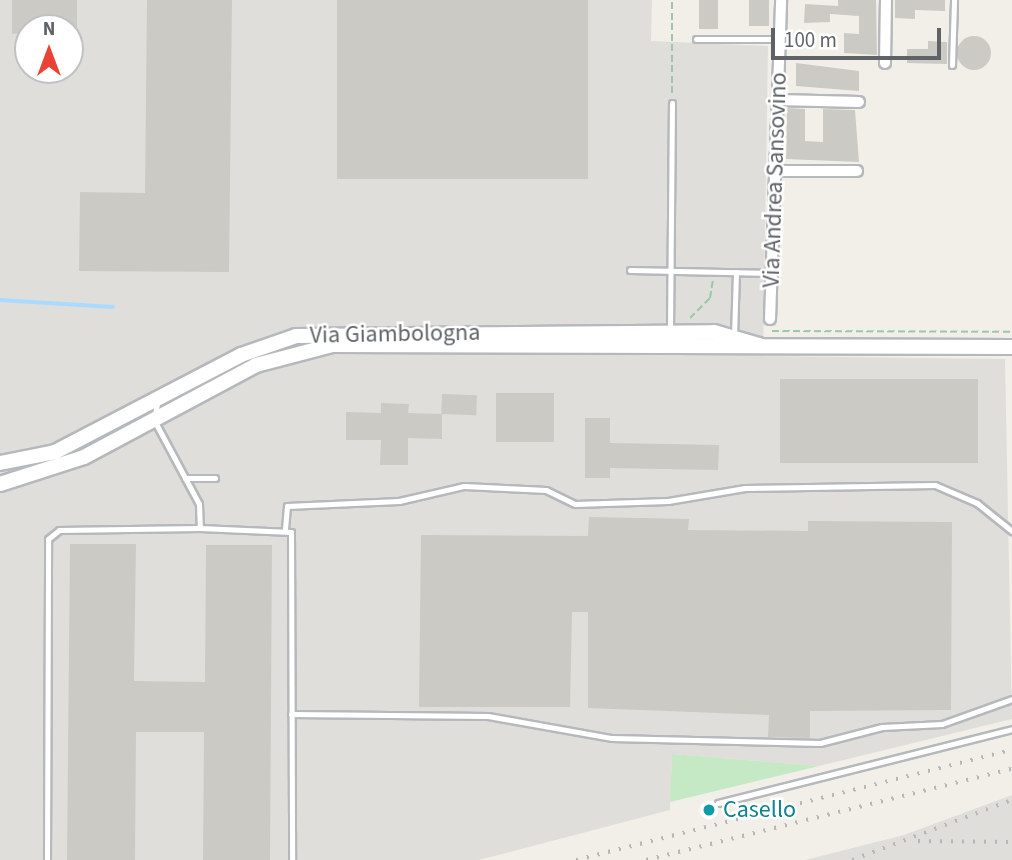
<!DOCTYPE html>
<style>
body{margin:0}
#map{position:relative;width:1012px;height:860px;overflow:hidden;background:#f1efe8;font-family:"Source Sans 3",sans-serif}
div>[style]{position:absolute}
[style*='--x']{left:calc(var(--x)*1px);top:calc(var(--y)*1px);width:calc(var(--w)*1px);rotate:calc(var(--a)*1deg)}
.industrial>*{inset:0;background:#e0deda}
.green>*{inset:0;background:#c5e8c5}
.stream>*{height:3.5px;margin:-1.75px;padding:0 1.75px;transform-origin:1.75px;border-radius:1.75px;background:#aadaff}
.building>*{inset:0;background:#cccac5;transform-origin:0 0}
.round{border-radius:50%}
.path>*{height:2px;margin-top:-1px;transform-origin:0;background:repeating-linear-gradient(90deg,#9cc7a9 0 7px,transparent 0 10.5px)}
.roads{filter:drop-shadow(2px 0 #b5b8bc) drop-shadow(-2px 0 #b5b8bc) drop-shadow(0 2px #b5b8bc) drop-shadow(0 -2px #b5b8bc)}
.lane>*{height:5px;margin:-2.5px;padding:0 2.5px;transform-origin:2.5px;border-radius:2.5px;background:#fff}
.street>*{height:10px;margin:-5px;padding:0 5px;transform-origin:5px;border-radius:5px;background:#fff}
.secondary>*{height:14px;margin:-7px;padding:0 7px;transform-origin:7px;border-radius:7px;background:#fff}
.rail>*{height:3.5px;margin-top:-1.75px;transform-origin:0;background:repeating-linear-gradient(90deg,#b6b7b8 0 2px,transparent 0 11px)}
.dots>*{width:19px;height:19px;translate:-50% -50%;box-sizing:border-box;border:4px solid #fff;border-radius:50%}
span{translate:-50% -50%;white-space:nowrap;text-align:center;line-height:1.15;-webkit-text-stroke:5px #fff;paint-order:stroke}
.street-label{font-size:24px;color:#5f6368}
.culture-label{font-size:24px;color:#0d838f}
.left{translate:0 -50%;text-align:left}
.north{position:absolute;left:14px;top:14px;width:70px;height:70px;box-sizing:border-box;background:#fff;border:2px solid #bfc1c3;border-radius:50%;rotate:0deg;font-size:19px;font-weight:700;line-height:28px;text-align:center;color:#5f6368}
.north::after{content:'';display:block;margin:auto;width:24px;height:32px;background:#ea4335;clip-path:polygon(50% 0,100% 100%,50% 72%,0 100%)}
.scale{position:absolute;left:771px;top:28px;width:170px;height:32px;box-sizing:border-box;border:4px solid #5f6368;border-top:0;padding-left:9px;font-size:21px;line-height:24px;white-space:nowrap;color:#5f6368;-webkit-text-stroke:5px #fff;paint-order:stroke}
</style>
<div id="map">
<div class="industrial">
<i style="clip-path:polygon(evenodd,0 0,652px 0,651px 41px,768px 46px,763px 356px,1005px 359px,1012px 719px,819px 766px,672px 754px,670px 810px,479px 860px,0 860px,0 0,28px 28px,70px 28px,70px 70px,28px 70px,28px 28px)"></i>
<i style="clip-path:polygon(1012px 795px,1012px 860px,805px 860px,904px 835px)"></i>
</div>
<div class="green">
<i style="clip-path:polygon(672px 754px,819px 766px,670px 802px)"></i>
</div>
<div class="stream">
<i style="--x:0;--y:300;--w:113;--a:3.5"></i>
</div>
<div class="building">
<i style="clip-path:polygon(12px 0,77px 0,77px 28px,12px 34px)"></i>
<i style="clip-path:polygon(147px 0,232px 0,229px 272px,79px 271px,80px 192px,145px 193px)"></i>
<i style="left:337px;top:0;width:251px;height:179px"></i>
<i style="left:699px;top:0;width:19px;height:29px"></i>
<i style="left:749px;top:0;width:20px;height:26px"></i>
<i style="clip-path:polygon(838px 0,876px 0,877px 55px,844px 53px,844px 33px,859px 34px,859px 16px,830px 14px,830px 22px,804px 23px,805px 4px,838px 6px)"></i>
<i style="clip-path:polygon(895px 0,945px 0,945px 11px,915px 10px,915px 19px,895px 18px)"></i>
<i class="round" style="left:957px;top:36px;width:34px;height:34px"></i>
<i style="clip-path:polygon(928px 41px,947px 42px,947px 64px,907px 63px,907px 49px,928px 49px)"></i>
<i style="clip-path:polygon(796px 63px,859px 71px,859px 91px,796px 86px)"></i>
<i style="clip-path:polygon(787px 108px,805px 109px,805px 141px,823px 142px,823px 109px,855px 110px,859px 162px,786px 159px)"></i>
<i style="left:780px;top:379px;width:198px;height:84px"></i>
<i style="left:496px;top:393px;width:58px;height:49px"></i>
<i style="left:442px;top:394px;width:35px;height:20px;rotate:2deg"></i>
<i style="clip-path:polygon(381px 403px,409px 404px,408px 413px,442px 414px,442px 439px,408px 438px,408px 465px,380px 465px,381px 440px,346px 440px,346px 412px,381px 413px)"></i>
<i style="clip-path:polygon(585px 418px,610px 418px,610px 443px,719px 445px,718px 470px,610px 468px,610px 478px,585px 478px)"></i>
<i style="clip-path:polygon(589px 517px,689px 519px,688px 530px,808px 531px,808px 521px,952px 522px,951px 710px,810px 711px,810px 738px,768px 737px,769px 715px,588px 708px,588px 612px,572px 612px,570px 707px,419px 707px,421px 535px,588px 536px)"></i>
<i style="clip-path:polygon(70px 544px,136px 544px,134px 681px,205px 682px,206px 545px,272px 545px,270px 860px,203px 860px,204px 732px,136px 732px,135px 860px,67px 860px)"></i>
<i class="round" style="left:700px;top:801px;width:18px;height:18px"></i>
</div>
<div class="path">
<i style="--x:672;--y:93;--w:93;--a:-90"></i>
<i style="--x:690;--y:318;--w:28;--a:-45"></i>
<i style="--x:710;--y:298;--w:18;--a:-81"></i>
<i style="--x:772;--y:331;--w:240;--a:0.2"></i>
</div>
<div class="roads">
<div class="lane">
<i style="--x:696;--y:39;--w:84;--a:0"></i>
<i style="--x:952;--y:65;--w:65;--a:-88.2"></i>
<i style="--x:630;--y:270;--w:142;--a:1.2"></i>
<i style="--x:670;--y:331;--w:228;--a:-89.5"></i>
<i style="--x:734;--y:336;--w:64;--a:-88.2"></i>
<i style="--x:157;--y:403;--w:17;--a:100"></i>
<i style="--x:154;--y:420;--w:95;--a:61.8"></i>
<i style="--x:199;--y:504;--w:24;--a:88"></i>
<i style="--x:185;--y:478;--w:30;--a:0"></i>
<i style="--x:285;--y:529;--w:23;--a:-85"></i>
<i style="--x:287;--y:506;--w:112;--a:-2.6"></i>
<i style="--x:399;--y:501;--w:67;--a:-13"></i>
<i style="--x:464;--y:486;--w:82;--a:2.8"></i>
<i style="--x:546;--y:490;--w:32;--a:26"></i>
<i style="--x:575;--y:504;--w:93;--a:-1.8"></i>
<i style="--x:668;--y:501;--w:78;--a:-9.6"></i>
<i style="--x:745;--y:488;--w:190;--a:-0.9"></i>
<i style="--x:935;--y:485;--w:46;--a:23.2"></i>
<i style="--x:977;--y:503;--w:45;--a:38.7"></i>
<i style="--x:291;--y:714;--w:197;--a:0.6"></i>
<i style="--x:488;--y:716;--w:126;--a:10.1"></i>
<i style="--x:612;--y:738;--w:208;--a:1.4"></i>
<i style="--x:820;--y:743;--w:64;--a:-14.5"></i>
<i style="--x:882;--y:727;--w:60;--a:-2.9"></i>
<i style="--x:942;--y:724;--w:74;--a:-19.7"></i>
<i style="--x:718;--y:803;--w:303;--a:-14.1"></i>
<i style="--x:47;--y:860;--w:321;--a:-89.8"></i>
<i style="--x:48;--y:539;--w:14;--a:-39"></i>
<i style="--x:59;--y:530;--w:141;--a:-0.8"></i>
<i style="--x:200;--y:528;--w:91;--a:2.5"></i>
<i style="--x:291;--y:532;--w:328;--a:89.8"></i>
</div>
<div class="street">
<i style="--x:885;--y:63;--w:63;--a:-89.1"></i>
<i style="--x:778;--y:100;--w:81;--a:1.4"></i>
<i style="--x:775;--y:171;--w:82;--a:0"></i>
<i style="--x:770;--y:319;--w:319;--a:-88"></i>
</div>
<div class="secondary">
<i style="--x:0;--y:463;--w:56;--a:-11.3"></i>
<i style="--x:55;--y:452;--w:210;--a:-27.5"></i>
<i style="--x:241;--y:355;--w:58;--a:-19.1"></i>
<i style="--x:296;--y:336;--w:418;--a:-0.5"></i>
<i style="--x:714;--y:332;--w:47;--a:16.1"></i>
<i style="--x:0;--y:484;--w:88;--a:-17.8"></i>
<i style="--x:84;--y:457;--w:195;--a:-28.1"></i>
<i style="--x:256;--y:365;--w:80;--a:-14.6"></i>
<i style="--x:333;--y:345;--w:679;--a:0.17"></i>
</div>
</div>
<div class="rail">
<i style="--x:918;--y:841;--w:94;--a:0.6"></i>
<i style="--x:576;--y:860;--w:450;--a:-14.2"></i>
<i style="--x:646;--y:860;--w:377;--a:-14"></i>
<i style="--x:852;--y:860;--w:171;--a:-20.6"></i>
</div>
<div class="dots">
<i style="left:709px;top:810px;background:#0f9aa8"></i>
</div>
<div class="street-label">
<span style="left:775px;top:180px;rotate:-88deg">Via Andrea Sansovino</span>
<span style="left:395px;top:334px;rotate:-1deg">Via Giambologna</span>
</div>
<div class="culture-label">
<span class="left" style="left:723px;top:810px">Casello</span>
</div>
<div class="north">N</div>
<div class="scale">100 m</div>
</div>
